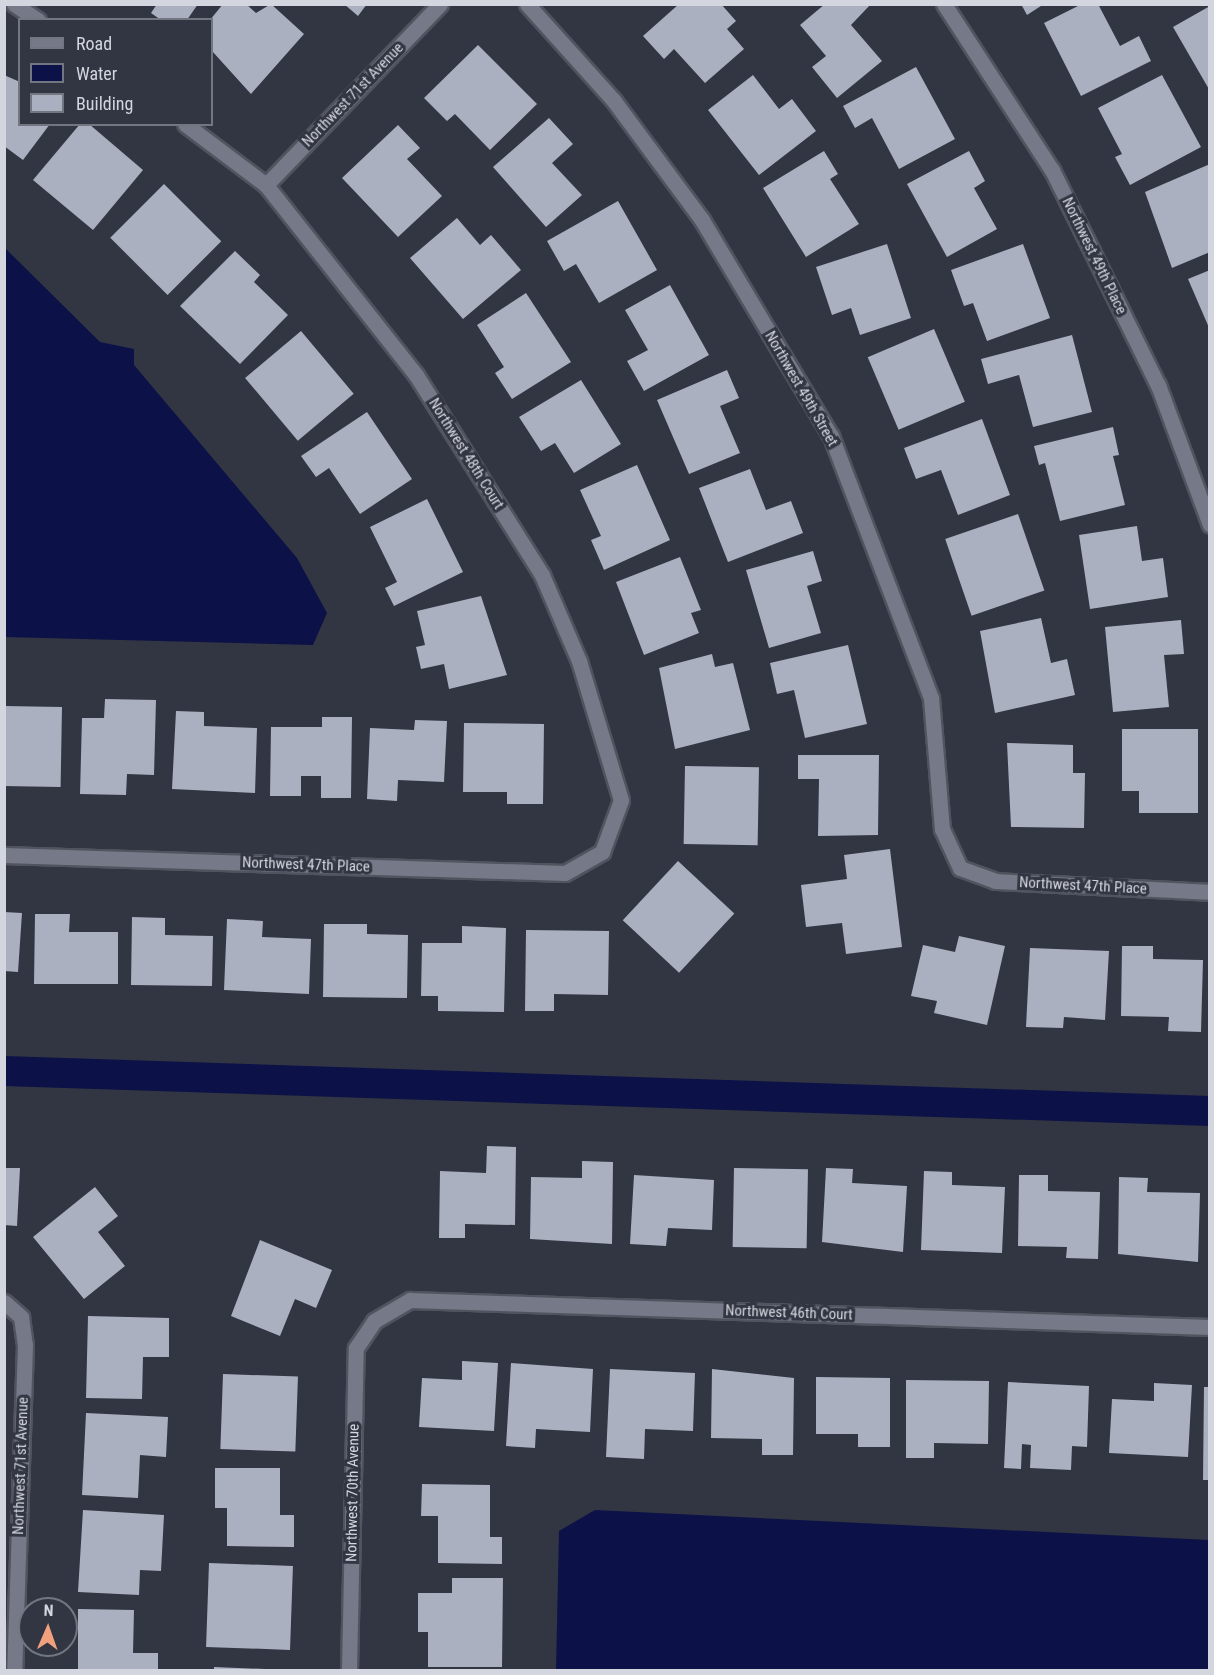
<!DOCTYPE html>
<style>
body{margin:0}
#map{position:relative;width:1214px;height:1675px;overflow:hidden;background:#323642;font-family:"Roboto Condensed",sans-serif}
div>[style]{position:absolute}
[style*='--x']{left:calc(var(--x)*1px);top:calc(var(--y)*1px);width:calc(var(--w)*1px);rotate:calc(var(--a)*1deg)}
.water>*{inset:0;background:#0c1147}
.canal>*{height:30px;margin:-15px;padding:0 15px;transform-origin:15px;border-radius:15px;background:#0c1147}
.building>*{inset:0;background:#abb0c0;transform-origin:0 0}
.roads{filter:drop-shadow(2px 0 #51545f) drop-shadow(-2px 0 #51545f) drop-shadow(0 2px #51545f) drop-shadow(0 -2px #51545f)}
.minor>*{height:15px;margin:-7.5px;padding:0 7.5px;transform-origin:7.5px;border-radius:7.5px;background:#757988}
span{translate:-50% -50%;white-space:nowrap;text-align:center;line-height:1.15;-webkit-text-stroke:6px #323642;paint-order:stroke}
.street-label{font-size:15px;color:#d3d6de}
.frame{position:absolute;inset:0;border:6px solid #d3d6de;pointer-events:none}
.legend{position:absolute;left:18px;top:18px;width:195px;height:108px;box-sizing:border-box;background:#323642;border:2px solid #727680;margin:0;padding:8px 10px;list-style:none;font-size:18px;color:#d3d6de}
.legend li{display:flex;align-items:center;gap:12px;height:30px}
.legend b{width:30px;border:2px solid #727680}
.north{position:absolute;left:18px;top:1597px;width:60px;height:60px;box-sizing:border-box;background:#323642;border:2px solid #727680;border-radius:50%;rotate:2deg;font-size:16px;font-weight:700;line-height:24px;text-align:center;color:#d3d6de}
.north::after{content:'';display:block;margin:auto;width:21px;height:27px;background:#f1a17d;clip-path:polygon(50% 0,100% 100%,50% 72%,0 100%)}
</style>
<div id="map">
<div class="water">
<i style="clip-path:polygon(5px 248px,100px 342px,134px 349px,134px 365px,297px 558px,327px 613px,313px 645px,5px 637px)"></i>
<i style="clip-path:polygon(595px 1510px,1209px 1540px,1209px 1670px,556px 1670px,559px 1531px)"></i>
</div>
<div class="canal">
<i style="--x:4;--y:1071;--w:1207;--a:1.9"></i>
</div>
<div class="building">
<i style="clip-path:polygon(157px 4px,198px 4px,187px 20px,161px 20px,151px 13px)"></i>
<i style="clip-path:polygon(223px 4px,246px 4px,256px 13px,271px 4px,304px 34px,251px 94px,212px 51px,210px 20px)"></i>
<i style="clip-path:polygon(344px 4px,367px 4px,358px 16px)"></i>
<i style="clip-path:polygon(679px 4px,721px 4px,736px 21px,727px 29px,744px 49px,705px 83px,674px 49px,664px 59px,643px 36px)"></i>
<i style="clip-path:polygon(825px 4px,871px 4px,851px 25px,882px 61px,837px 98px,812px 67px,826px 56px,800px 25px)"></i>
<i style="clip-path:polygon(1021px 4px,1044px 4px,1027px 15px)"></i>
<i style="clip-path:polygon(1082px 4px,1098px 4px,1120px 46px,1139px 36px,1151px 61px,1081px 96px,1044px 23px)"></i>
<i style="clip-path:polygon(1210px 6px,1210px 91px,1173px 27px)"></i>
<i style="clip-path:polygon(478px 45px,537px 104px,490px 150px,455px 114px,447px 121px,424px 98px)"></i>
<i style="clip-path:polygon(916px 67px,955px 139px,899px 169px,872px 118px,855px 128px,843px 106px)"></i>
<i style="clip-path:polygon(4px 75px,20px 82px,20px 124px,50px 124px,23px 160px,4px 146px)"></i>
<i style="clip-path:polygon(753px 75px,779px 109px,792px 99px,816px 131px,759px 175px,708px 110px)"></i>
<i style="clip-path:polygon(1162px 75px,1201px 147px,1130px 185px,1115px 157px,1122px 154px,1098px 108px)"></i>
<i style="clip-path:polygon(549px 118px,573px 144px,552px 163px,582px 195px,546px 227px,493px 167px)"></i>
<i style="clip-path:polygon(80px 124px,89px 124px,143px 170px,93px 230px,33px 180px)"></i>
<i style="clip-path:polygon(398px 125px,420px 148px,407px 159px,442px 196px,398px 237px,342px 178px)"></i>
<i style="clip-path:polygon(824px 151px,838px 174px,830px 179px,859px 224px,806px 257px,763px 188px)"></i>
<i style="clip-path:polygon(969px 151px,985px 181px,974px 188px,997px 229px,947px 257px,907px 184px)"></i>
<i style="clip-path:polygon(1210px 164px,1210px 252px,1172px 268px,1145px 192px)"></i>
<i style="left:164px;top:184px;width:81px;height:76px;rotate:45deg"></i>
<i style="clip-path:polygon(618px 201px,657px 270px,599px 303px,576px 264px,564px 271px,547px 241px)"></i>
<i style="clip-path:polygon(457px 218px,480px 245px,491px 235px,521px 270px,463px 319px,410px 258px)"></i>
<i style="clip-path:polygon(887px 244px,911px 318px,860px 335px,851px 308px,832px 315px,816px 267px)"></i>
<i style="clip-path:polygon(1023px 244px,1050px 318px,987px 341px,973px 303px,964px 306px,951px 270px)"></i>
<i style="clip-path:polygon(235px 251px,260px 275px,254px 282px,288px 315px,240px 364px,180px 306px)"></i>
<i style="clip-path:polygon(1210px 270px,1210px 330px,1188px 279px)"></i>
<i style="clip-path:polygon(670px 285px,709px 355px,644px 391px,627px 361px,648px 350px,625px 310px)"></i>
<i style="clip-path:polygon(526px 293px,571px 362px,512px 399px,495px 373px,504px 367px,477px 325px)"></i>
<i style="left:934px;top:329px;width:79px;height:72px;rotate:67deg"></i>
<i style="left:301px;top:331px;width:82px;height:73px;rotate:50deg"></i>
<i style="clip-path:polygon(1072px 335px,1092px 412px,1033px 427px,1019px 375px,988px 384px,981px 359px)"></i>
<i style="clip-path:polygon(727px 370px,739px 398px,720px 406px,740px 453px,689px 474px,657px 400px)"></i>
<i style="clip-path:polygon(581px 380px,621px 444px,574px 473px,555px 443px,541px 451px,519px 417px)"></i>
<i style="clip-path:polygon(367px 412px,412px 479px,360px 514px,329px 468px,316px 477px,301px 456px)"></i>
<i style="clip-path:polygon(982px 419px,1010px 495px,958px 515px,941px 470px,916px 479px,904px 448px)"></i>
<i style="clip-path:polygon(1113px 427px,1119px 455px,1113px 456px,1125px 505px,1060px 521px,1045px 463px,1039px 465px,1034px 446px)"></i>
<i style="clip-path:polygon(637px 465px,670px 540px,604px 570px,591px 540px,601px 536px,580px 490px)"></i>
<i style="clip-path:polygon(750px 469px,766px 510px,791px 501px,803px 533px,728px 562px,699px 488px)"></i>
<i style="clip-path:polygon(427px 499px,463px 572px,394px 606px,385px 588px,397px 582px,370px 527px)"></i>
<i style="left:1018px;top:514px;width:81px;height:77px;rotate:71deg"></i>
<i style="clip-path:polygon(1137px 526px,1142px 561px,1163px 558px,1168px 597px,1090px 609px,1079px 535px)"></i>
<i style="clip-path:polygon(813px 551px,822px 581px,807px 586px,821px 633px,769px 648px,746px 570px)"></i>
<i style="clip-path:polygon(680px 557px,701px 610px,691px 613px,699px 633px,644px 655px,616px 582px)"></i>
<i style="clip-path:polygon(481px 596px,507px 675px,449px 689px,444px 664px,421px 669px,416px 647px,425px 645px,417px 611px)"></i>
<i style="clip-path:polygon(1041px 618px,1051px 663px,1067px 659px,1075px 695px,995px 713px,980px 631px)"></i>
<i style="clip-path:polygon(1181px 620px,1184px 654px,1164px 655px,1169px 707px,1113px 712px,1105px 627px)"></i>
<i style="clip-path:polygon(848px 645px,867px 724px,805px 738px,794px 690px,777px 694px,770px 663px)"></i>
<i style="clip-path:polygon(712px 654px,715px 667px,733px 663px,750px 730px,675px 749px,659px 668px)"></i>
<i style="clip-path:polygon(105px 699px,156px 700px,154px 775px,127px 774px,126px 795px,80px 794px,82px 718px,104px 718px)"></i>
<i style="left:4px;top:706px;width:58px;height:80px;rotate:1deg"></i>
<i style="clip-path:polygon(176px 711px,204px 712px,204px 726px,257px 728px,255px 793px,172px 789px)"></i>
<i style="clip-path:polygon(322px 717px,352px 717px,351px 798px,321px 798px,321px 776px,301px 776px,301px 796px,270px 796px,271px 727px,322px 727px)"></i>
<i style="clip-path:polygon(415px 720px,447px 721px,444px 782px,398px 780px,397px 801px,367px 799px,370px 728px,414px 730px)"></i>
<i style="clip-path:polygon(464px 723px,544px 724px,543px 804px,507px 804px,507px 792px,463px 792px)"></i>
<i style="clip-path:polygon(1122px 729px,1198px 729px,1198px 813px,1139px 813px,1139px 791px,1122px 791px)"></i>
<i style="clip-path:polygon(1007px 743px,1073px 745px,1073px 773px,1085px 773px,1084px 828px,1011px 827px)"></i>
<i style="clip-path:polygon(798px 755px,879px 755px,878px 835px,818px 836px,819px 779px,798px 779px)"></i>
<i style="left:685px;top:766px;width:74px;height:78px;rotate:1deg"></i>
<i style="clip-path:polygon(890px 849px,902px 947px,846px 954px,842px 923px,806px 927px,801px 885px,847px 879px,844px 855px)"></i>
<i style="left:678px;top:861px;width:77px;height:81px;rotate:43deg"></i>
<i style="clip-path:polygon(4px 912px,22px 913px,18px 972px,4px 971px)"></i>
<i style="clip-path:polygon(35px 914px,70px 914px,69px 932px,118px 932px,118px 984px,34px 984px)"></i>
<i style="clip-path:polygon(132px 917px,165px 918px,165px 935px,213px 936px,212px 986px,131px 985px)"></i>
<i style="clip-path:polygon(227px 919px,263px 921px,262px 937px,311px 939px,309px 994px,224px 990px)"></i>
<i style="clip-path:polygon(324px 924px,367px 924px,367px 934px,408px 935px,407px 998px,323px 997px)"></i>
<i style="clip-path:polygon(462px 926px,506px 928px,504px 1012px,438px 1011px,438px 996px,421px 996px,422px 943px,462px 943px)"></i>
<i style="clip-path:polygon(526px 930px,609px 931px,608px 995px,554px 994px,554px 1011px,525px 1011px)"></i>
<i style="clip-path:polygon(959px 936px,1005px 946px,987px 1025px,934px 1013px,937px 1001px,911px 996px,923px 945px,955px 952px)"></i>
<i style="clip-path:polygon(1122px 946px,1153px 946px,1153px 959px,1203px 960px,1201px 1032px,1168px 1031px,1169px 1017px,1121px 1016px)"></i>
<i style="clip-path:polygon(1030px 948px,1109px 951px,1105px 1020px,1064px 1017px,1063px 1028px,1026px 1027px)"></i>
<i style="clip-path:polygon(487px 1146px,516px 1147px,515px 1225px,465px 1224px,465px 1238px,439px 1238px,440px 1171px,486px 1173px)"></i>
<i style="clip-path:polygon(582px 1161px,613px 1162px,612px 1244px,530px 1239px,531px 1177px,582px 1178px)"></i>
<i style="clip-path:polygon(4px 1168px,20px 1168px,17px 1226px,4px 1225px)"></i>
<i style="left:734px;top:1168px;width:74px;height:79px;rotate:1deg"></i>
<i style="clip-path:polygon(826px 1168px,853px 1169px,852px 1183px,907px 1186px,903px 1252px,822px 1242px)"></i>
<i style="clip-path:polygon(924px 1171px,952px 1172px,952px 1185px,1005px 1187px,1002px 1253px,921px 1250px)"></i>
<i style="clip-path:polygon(634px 1175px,714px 1180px,712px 1230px,668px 1228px,666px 1246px,630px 1244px)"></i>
<i style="clip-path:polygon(1019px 1175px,1048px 1175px,1048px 1191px,1100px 1192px,1098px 1259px,1066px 1258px,1067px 1247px,1018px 1246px)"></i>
<i style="clip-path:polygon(1119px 1177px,1148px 1178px,1147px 1192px,1200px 1193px,1198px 1262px,1118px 1254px)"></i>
<i style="clip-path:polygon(95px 1187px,118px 1216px,98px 1232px,125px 1266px,84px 1299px,33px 1237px)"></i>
<i style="clip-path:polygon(260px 1240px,332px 1270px,316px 1308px,295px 1299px,280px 1336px,231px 1316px)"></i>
<i style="clip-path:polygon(88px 1316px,169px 1318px,169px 1357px,143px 1357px,142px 1399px,86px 1398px)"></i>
<i style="clip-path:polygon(462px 1361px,498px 1363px,494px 1431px,419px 1427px,422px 1378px,462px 1380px)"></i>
<i style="clip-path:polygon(511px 1363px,593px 1369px,590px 1432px,536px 1429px,535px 1448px,506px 1446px)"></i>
<i style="clip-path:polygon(610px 1369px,695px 1373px,693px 1431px,645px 1429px,644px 1459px,606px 1457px)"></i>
<i style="clip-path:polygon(712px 1369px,794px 1378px,793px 1455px,762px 1455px,762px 1439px,711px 1438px)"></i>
<i style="left:223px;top:1374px;width:75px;height:75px;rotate:2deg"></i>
<i style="clip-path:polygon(816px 1377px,890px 1378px,890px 1447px,858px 1447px,858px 1434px,816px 1434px)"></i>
<i style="clip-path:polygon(906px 1380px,989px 1381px,988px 1444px,934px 1443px,934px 1458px,906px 1458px)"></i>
<i style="clip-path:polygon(1008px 1382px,1089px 1386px,1087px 1447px,1072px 1446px,1071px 1470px,1030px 1468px,1031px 1445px,1022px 1444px,1021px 1469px,1004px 1468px)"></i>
<i style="clip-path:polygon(1154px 1383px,1192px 1385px,1188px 1457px,1109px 1453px,1112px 1399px,1154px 1401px)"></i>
<i style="clip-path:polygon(1204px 1387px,1210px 1387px,1210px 1480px,1203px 1480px)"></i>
<i style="clip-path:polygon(86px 1413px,168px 1417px,166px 1457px,140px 1455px,138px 1498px,82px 1495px)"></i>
<i style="clip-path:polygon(215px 1468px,280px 1468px,280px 1515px,294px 1515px,294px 1547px,227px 1546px,227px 1508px,215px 1508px)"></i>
<i style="clip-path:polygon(422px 1484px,490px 1485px,490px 1537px,502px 1537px,502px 1564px,438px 1563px,438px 1516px,421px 1516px)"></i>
<i style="clip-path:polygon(83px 1510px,164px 1515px,161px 1571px,140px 1570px,139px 1595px,78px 1592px)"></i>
<i style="left:209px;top:1563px;width:84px;height:84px;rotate:2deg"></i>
<i style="clip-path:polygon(452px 1578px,503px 1578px,502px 1667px,428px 1667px,428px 1632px,418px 1632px,418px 1593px,452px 1593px)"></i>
<i style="clip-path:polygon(78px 1609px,134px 1610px,133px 1653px,158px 1653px,158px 1670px,78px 1670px)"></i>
<i style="clip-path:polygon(214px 1667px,265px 1669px,265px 1670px,214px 1670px)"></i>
</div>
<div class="roads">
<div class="minor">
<i style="--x:14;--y:4;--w:29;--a:34"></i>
<i style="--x:527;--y:4;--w:130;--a:48.1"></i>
<i style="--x:614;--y:101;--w:148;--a:53.5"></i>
<i style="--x:702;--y:220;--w:252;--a:59.2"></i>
<i style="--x:831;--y:436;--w:280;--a:69.1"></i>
<i style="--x:931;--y:698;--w:131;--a:85.2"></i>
<i style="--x:942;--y:829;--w:43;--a:65.2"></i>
<i style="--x:960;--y:868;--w:37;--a:20"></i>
<i style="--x:995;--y:881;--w:215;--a:2.9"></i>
<i style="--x:944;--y:4;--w:198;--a:57"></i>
<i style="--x:1052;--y:170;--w:240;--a:63.8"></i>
<i style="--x:1158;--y:385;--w:149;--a:69.6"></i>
<i style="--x:266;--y:185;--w:251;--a:-46.1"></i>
<i style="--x:4;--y:855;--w:561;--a:1.84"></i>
<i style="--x:565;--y:873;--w:43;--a:-29.6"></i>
<i style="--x:602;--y:852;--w:55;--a:-69.9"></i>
<i style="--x:621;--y:800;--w:145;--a:-106.8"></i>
<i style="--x:579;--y:661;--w:94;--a:-113.3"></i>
<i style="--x:542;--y:575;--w:236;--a:-122.2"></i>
<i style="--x:416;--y:375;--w:242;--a:-128.3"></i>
<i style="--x:266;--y:185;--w:101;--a:-143"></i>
<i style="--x:4;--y:1302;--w:23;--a:41"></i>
<i style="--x:21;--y:1317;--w:28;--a:82"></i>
<i style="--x:25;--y:1345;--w:325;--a:91.9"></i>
<i style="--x:349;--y:1670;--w:322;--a:-88.8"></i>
<i style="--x:356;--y:1348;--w:32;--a:-56"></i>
<i style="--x:374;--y:1321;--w:42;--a:-30.3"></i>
<i style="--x:410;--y:1300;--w:800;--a:1.93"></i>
</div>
</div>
<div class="street-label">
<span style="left:353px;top:95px;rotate:-46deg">Northwest 71st Avenue</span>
<span style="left:1094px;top:256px;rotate:64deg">Northwest 49th Place</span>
<span style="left:801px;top:389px;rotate:60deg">Northwest 49th Street</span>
<span style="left:466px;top:454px;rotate:58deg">Northwest 48th Court</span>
<span style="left:306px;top:865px;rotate:2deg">Northwest 47th Place</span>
<span style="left:1083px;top:886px;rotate:3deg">Northwest 47th Place</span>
<span style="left:789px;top:1313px;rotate:2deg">Northwest 46th Court</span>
<span style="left:21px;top:1466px;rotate:-88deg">Northwest 71st Avenue</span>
<span style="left:353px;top:1493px;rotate:-89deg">Northwest 70th Avenue</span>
</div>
<div class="frame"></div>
<ul class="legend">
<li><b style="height:8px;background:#757988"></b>Road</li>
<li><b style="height:16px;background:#0c1147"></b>Water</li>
<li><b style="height:16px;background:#abb0c0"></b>Building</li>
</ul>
<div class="north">N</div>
</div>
